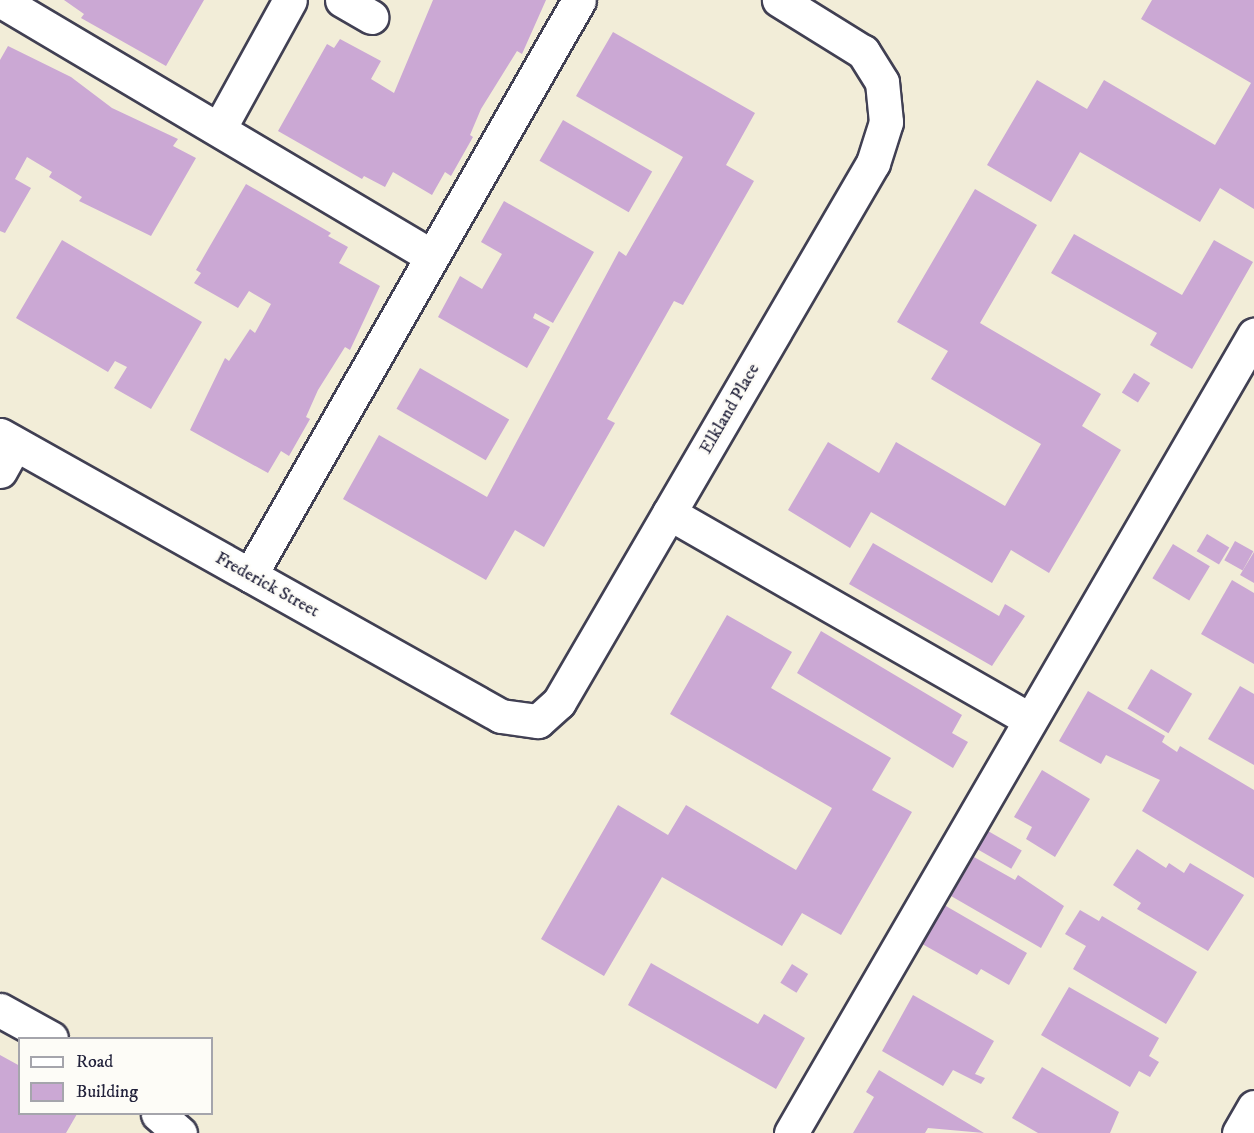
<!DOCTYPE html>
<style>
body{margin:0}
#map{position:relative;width:1254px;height:1133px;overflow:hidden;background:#f2edd8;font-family:"IM FELL DW Pica",serif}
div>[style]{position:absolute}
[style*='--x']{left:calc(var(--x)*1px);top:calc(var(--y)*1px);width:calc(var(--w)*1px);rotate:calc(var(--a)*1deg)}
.building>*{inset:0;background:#cba8d4;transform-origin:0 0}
.roads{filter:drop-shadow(2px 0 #414053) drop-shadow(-2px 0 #414053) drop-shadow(0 2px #414053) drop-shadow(0 -2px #414053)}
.minor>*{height:33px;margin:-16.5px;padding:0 16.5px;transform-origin:16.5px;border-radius:16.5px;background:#fff}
span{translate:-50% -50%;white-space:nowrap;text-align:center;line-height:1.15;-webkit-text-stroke:5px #fdfcf7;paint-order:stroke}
.street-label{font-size:18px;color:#22223b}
.legend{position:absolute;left:18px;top:1037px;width:195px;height:78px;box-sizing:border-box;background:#fdfcf7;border:2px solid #a5a5ac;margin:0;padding:8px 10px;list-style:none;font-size:18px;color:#22223b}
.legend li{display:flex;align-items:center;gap:12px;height:30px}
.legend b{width:30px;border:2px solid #a5a5ac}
</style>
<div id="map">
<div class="building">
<i style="clip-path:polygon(64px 0,204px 0,166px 66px,81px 18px,84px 14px)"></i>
<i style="clip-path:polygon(433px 0,546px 0,522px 54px,517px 51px,481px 109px,470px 135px,473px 137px,451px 176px,445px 172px,432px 195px,393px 172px,385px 187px,364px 176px,362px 179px,278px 131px,327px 44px,334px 48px,340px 39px,381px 61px,371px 79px,394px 93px)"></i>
<i style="clip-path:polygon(1152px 0,1254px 0,1254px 209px,1220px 188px,1200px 222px,1080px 152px,1051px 202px,987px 165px,1037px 80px,1087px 109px,1104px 80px,1215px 145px,1251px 83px,1141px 19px)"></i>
<i style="clip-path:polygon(613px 32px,755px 113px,726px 165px,754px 181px,683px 305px,674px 301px,607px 419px,615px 423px,544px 547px,515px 530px,486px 580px,343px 499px,379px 435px,487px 497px,619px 251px,626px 256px,683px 157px,576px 96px)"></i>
<i style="clip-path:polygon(8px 46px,71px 77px,112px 108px,178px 139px,173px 146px,196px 158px,151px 236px,79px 201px,82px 197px,49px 177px,52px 172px,27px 157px,15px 179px,31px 188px,5px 233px,0 231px,0 60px)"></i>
<i style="left:563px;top:120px;width:103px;height:47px;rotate:30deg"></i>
<i style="clip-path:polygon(246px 184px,331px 233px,328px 236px,348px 247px,339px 263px,380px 286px,350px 350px,345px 347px,318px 390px,306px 417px,310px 419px,289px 456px,281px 451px,268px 473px,190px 430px,225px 358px,229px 361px,250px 329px,255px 333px,271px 304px,249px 291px,238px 308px,194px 283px,201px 273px,196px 270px)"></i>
<i style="clip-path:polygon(975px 189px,1037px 225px,980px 323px,1101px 394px,1082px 426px,1121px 450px,1049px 573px,1011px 550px,992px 583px,871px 512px,850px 548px,788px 510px,828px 442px,879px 473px,896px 442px,1005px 506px,1041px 444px,931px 379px,948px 351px,897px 322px)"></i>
<i style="clip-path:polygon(504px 201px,594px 252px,553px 323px,535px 313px,533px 318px,550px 327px,527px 368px,438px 317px,460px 276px,482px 289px,502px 254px,481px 242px)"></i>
<i style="clip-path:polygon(1074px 234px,1182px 295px,1214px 240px,1253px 262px,1192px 369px,1150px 345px,1157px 333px,1051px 273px)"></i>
<i style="clip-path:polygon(62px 240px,202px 322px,151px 409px,114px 388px,127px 367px,115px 361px,108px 372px,16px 318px)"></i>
<i style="left:420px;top:368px;width:103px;height:47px;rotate:30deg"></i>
<i style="left:1134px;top:373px;width:19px;height:23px;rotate:32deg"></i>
<i style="left:1207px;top:534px;width:26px;height:20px;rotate:31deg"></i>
<i style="left:1235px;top:541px;width:21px;height:22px;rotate:29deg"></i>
<i style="clip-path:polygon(873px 543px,999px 616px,1005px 604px,1025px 616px,992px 666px,849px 584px)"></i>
<i style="left:1173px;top:544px;width:43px;height:40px;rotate:31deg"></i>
<i style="clip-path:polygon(1254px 552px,1254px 583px,1240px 575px)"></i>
<i style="clip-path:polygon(1232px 580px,1254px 593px,1254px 664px,1201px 634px)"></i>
<i style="clip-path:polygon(727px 615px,792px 652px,771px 688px,891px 758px,872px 790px,912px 812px,841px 935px,802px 913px,782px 946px,662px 877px,604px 976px,541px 939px,618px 805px,668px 835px,686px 805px,796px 870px,832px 808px,670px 714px)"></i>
<i style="clip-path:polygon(821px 631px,962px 715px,952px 733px,968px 742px,953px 768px,797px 673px)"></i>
<i style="left:1151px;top:669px;width:48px;height:46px;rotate:31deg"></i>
<i style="clip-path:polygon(1240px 686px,1254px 694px,1254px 765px,1208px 739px)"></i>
<i style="clip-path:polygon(1088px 691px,1165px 736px,1162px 742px,1177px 752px,1180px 746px,1254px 790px,1254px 878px,1142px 811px,1160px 780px,1106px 755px,1101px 764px,1059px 741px)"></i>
<i style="clip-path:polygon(1042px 770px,1090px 799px,1055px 857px,1026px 839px,1032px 827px,1014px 817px)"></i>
<i style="left:988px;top:831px;width:39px;height:21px;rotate:30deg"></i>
<i style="clip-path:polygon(1137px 849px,1166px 868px,1169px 863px,1184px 873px,1190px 863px,1244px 895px,1208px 951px,1137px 909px,1141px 903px,1113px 885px)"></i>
<i style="clip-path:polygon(974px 857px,1015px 880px,1018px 875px,1064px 906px,1041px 948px,951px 896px)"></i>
<i style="clip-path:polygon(939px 902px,1027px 953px,1009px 985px,981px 969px,977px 975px,917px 941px)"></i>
<i style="clip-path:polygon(1080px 910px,1099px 921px,1102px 916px,1197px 972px,1166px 1024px,1073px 969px,1086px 946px,1065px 934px)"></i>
<i style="clip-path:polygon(651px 963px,758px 1024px,764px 1014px,805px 1038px,776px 1089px,628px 1005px)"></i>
<i style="left:792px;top:964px;width:19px;height:22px;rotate:32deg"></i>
<i style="clip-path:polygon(1069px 987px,1159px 1038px,1149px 1056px,1159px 1062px,1150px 1077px,1139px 1071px,1130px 1087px,1041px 1035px)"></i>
<i style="clip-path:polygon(913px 995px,994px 1041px,975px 1074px,985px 1078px,981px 1084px,953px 1070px,943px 1086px,882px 1051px)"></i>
<i style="clip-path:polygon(0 1055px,20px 1066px,20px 1114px,77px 1114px,66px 1133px,0 1133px)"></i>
<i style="clip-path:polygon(1042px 1067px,1119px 1112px,1110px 1133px,1038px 1133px,1012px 1118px)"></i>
<i style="clip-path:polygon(879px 1070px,984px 1133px,928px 1128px,925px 1133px,853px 1133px,874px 1097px,866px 1092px)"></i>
</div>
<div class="roads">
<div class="minor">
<i style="--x:0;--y:0;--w:500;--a:30.7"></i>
<i style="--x:342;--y:0;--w:34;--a:30"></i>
<i style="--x:219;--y:129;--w:147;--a:-61.2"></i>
<i style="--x:0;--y:435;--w:574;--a:29.29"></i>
<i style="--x:501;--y:716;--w:37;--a:8"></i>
<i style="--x:538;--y:721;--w:28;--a:-42"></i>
<i style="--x:559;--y:702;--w:624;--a:-59.78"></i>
<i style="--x:873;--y:163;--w:43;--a:-72.4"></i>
<i style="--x:886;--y:122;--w:40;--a:-95.7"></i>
<i style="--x:882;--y:82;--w:36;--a:-122"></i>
<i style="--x:863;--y:52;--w:99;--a:-148.2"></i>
<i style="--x:0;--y:471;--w:31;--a:-61"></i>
<i style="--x:669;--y:513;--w:416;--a:29.8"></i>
<i style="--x:250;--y:575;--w:662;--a:-60.22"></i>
<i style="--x:0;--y:1010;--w:58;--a:28.8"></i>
<i style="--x:158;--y:1114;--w:29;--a:41"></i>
<i style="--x:791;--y:1133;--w:923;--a:-59.88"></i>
<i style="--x:1239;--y:1133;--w:30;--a:-60"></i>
</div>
</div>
<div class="street-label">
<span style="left:730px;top:409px;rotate:-60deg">Elkland Place</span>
<span style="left:267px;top:585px;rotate:29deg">Frederick Street</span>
</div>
<ul class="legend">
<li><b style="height:8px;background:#fff"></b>Road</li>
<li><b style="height:16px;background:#cba8d4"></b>Building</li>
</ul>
</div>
